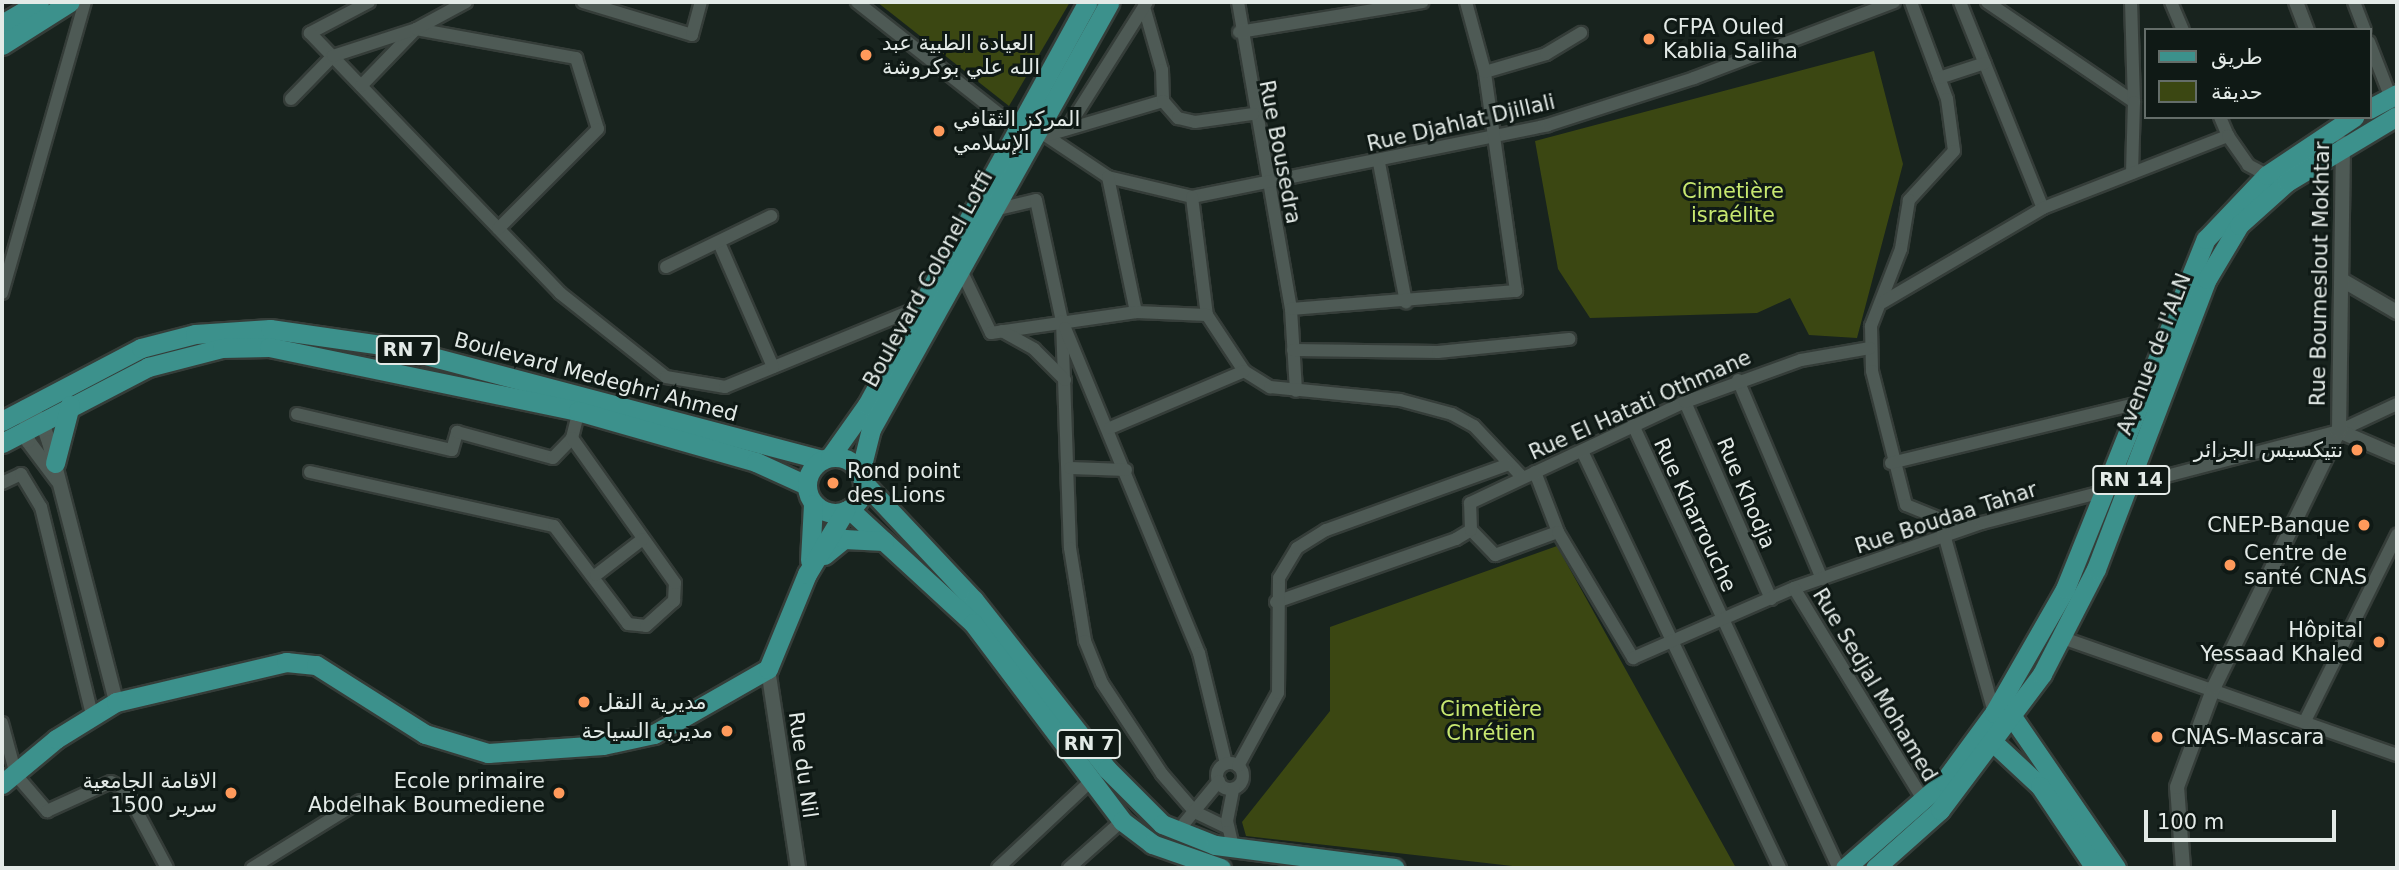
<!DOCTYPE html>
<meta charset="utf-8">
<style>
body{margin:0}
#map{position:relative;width:2399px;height:870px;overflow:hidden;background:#18231e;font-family:"DejaVu Sans","Noto Sans Arabic",sans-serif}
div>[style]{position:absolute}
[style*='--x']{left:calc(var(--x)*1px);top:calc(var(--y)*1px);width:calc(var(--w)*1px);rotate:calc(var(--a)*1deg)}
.green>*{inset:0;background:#3b4712}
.roads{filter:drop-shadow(2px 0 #353d39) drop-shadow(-2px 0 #353d39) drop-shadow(0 2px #353d39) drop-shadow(0 -2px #353d39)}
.minor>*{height:12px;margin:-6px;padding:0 6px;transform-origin:6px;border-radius:6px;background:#4e5a55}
.minor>.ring{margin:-6px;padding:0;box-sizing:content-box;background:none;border:12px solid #4e5a55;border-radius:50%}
.tertiary>*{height:14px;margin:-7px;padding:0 7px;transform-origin:7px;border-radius:7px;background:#4e5a55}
.primary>*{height:19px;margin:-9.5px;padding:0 9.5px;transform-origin:9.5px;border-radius:9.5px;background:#3c918c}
.primary>.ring{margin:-9.5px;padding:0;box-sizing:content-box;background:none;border:19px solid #3c918c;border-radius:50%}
.dots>*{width:19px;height:19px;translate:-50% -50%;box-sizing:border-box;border:4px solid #0f1915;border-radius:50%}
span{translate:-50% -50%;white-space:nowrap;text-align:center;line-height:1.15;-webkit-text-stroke:6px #0f1915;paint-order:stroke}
.shield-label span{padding:2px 5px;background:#0f1915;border:2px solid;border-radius:5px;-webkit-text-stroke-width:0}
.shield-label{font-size:19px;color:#e3eae7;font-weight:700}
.poi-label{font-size:21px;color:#e3eae7}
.left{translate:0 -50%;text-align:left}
.right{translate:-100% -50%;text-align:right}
.street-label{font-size:21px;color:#e3eae7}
.park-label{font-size:21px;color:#c8e870}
.frame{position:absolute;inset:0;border:4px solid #e3eae7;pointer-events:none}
.legend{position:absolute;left:2144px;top:28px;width:228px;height:91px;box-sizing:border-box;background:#0f1915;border:2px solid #646d69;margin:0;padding:9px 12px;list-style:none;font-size:21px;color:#e3eae7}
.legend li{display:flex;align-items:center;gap:14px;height:35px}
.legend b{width:35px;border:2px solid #646d69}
.scale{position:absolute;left:2144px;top:810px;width:192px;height:32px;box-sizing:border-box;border:4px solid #e3eae7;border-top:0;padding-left:9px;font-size:21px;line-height:24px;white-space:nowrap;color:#e3eae7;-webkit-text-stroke:5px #0f1915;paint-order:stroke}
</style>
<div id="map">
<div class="green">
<i style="clip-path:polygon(877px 2px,1070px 2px,1009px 106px)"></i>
<i style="clip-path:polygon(1874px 51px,1903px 164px,1857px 338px,1809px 335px,1790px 298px,1757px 313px,1590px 318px,1558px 269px,1535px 141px)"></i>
<i style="clip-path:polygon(1557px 546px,1736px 868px,1531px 868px,1246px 836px,1242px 822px,1330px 711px,1330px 627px)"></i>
</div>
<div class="roads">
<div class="minor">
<i style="--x:369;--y:2;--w:67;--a:152.3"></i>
<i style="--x:310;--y:33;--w:361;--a:46.1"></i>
<i style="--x:560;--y:293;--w:135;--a:38.4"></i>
<i style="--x:666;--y:377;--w:60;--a:9.6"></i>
<i style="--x:725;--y:387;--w:209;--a:-22.3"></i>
<i style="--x:583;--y:2;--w:114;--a:16.8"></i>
<i style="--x:692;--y:35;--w:34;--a:-75"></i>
<i style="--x:857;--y:2;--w:201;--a:38.3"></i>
<i style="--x:1238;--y:2;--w:312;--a:80.2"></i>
<i style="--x:1291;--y:309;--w:82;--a:86.5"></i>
<i style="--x:1911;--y:2;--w:103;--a:69.6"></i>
<i style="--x:1947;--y:99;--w:52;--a:82.3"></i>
<i style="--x:1954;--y:151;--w:67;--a:132.6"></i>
<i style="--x:1909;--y:200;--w:50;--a:99.3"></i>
<i style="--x:1901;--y:249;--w:83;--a:111.3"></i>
<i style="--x:1871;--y:326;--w:45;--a:88.7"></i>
<i style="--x:1872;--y:371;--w:138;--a:75.8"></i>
<i style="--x:1906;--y:505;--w:40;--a:22"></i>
<i style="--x:1943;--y:520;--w:35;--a:5"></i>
<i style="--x:1960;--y:2;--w:222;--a:68.1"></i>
<i style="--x:1987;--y:2;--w:178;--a:34.2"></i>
<i style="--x:2134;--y:102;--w:100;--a:-91.7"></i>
<i style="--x:2171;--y:2;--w:30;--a:67"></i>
<i style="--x:2354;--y:2;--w:30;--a:69"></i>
<i style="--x:1144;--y:7;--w:66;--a:74.1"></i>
<i style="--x:1162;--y:70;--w:31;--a:88"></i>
<i style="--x:1239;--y:32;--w:186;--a:-9.3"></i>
<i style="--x:2369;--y:42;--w:60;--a:68.6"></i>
<i style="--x:1485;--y:72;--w:64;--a:-16.4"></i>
<i style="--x:1546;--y:54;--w:41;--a:-31"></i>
<i style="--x:1939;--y:78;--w:48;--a:-18.1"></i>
<i style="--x:361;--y:86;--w:79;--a:-46"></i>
<i style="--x:416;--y:29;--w:163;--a:10.3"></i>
<i style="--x:576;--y:58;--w:74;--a:72.8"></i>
<i style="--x:598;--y:129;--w:141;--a:135"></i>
<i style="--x:291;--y:99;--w:60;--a:-45.7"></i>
<i style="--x:333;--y:56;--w:87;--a:-18"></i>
<i style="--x:416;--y:29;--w:57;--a:-28.4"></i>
<i style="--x:2220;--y:117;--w:21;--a:67"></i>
<i style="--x:1036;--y:129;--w:87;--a:33.7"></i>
<i style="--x:1108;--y:177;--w:86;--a:13.4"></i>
<i style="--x:1192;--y:197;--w:363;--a:-11.4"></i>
<i style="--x:1548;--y:125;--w:153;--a:-17.8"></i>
<i style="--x:1694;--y:78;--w:214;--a:-20.8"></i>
<i style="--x:1067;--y:129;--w:150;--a:-57.8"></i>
<i style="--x:1048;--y:135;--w:120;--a:-16.5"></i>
<i style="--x:1163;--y:101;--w:23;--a:49"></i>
<i style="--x:1178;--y:118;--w:17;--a:13"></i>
<i style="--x:1195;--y:122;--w:59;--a:-7.9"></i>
<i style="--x:1379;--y:163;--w:142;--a:79"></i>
<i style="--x:2132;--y:173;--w:71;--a:-88.4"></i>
<i style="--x:1108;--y:177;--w:138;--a:78.3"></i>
<i style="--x:1192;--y:197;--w:119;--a:82.8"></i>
<i style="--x:1207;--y:315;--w:67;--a:56.5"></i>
<i style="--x:1244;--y:371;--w:31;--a:32"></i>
<i style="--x:1270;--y:387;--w:131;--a:5.7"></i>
<i style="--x:1400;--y:400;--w:54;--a:15.1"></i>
<i style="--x:1452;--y:414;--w:25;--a:29"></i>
<i style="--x:1474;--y:426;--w:70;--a:46.7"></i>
<i style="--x:990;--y:211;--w:47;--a:-13.4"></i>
<i style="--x:1036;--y:200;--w:124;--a:77.9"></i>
<i style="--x:1062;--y:321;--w:227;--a:88"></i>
<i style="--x:1070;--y:548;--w:94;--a:80.8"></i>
<i style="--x:1085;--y:641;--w:45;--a:68"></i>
<i style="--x:1102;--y:683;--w:109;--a:56.6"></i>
<i style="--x:1162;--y:774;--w:50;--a:49"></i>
<i style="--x:1195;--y:812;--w:37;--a:26"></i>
<i style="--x:720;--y:245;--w:133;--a:66.5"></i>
<i style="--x:666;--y:267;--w:117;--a:-25.9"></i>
<i style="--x:960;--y:268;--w:72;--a:64.5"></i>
<i style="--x:991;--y:333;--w:147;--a:-8.2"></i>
<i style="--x:1136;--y:312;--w:71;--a:2.4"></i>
<i style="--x:2;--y:293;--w:303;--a:-74.1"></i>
<i style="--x:1883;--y:302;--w:186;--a:-30.4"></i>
<i style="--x:2043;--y:208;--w:199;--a:-21.3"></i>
<i style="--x:2228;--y:136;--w:35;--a:55"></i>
<i style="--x:2248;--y:165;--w:21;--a:28"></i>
<i style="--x:1291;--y:309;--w:226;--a:-4.6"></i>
<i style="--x:1516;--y:291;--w:221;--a:-98.1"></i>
<i style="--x:1485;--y:72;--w:73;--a:-105.2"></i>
<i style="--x:1065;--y:328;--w:352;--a:67.6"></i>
<i style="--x:1199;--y:653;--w:114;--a:76.3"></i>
<i style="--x:1002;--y:331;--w:37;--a:29"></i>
<i style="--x:1034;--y:349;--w:44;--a:45"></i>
<i style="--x:1293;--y:350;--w:145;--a:0.8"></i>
<i style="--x:1438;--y:352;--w:132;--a:-5.7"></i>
<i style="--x:1738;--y:380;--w:216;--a:67.1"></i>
<i style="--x:1685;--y:402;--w:215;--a:66.4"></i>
<i style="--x:297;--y:414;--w:159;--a:13.1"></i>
<i style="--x:452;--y:450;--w:19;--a:-74"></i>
<i style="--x:457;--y:432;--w:99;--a:15.2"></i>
<i style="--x:553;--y:458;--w:28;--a:-46"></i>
<i style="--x:572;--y:438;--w:34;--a:-76"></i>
<i style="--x:1633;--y:425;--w:489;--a:65.1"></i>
<i style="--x:1110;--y:428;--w:146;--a:-23"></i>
<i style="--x:1582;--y:451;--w:462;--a:64.6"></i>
<i style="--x:1891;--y:463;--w:251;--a:-13.6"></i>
<i style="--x:1070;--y:468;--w:56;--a:2"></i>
<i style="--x:310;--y:472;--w:250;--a:12.5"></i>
<i style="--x:554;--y:526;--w:123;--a:52.9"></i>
<i style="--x:628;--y:624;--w:18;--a:6"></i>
<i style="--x:646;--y:626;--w:38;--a:-42"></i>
<i style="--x:674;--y:601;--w:18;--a:-87"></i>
<i style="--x:675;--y:583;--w:178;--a:-125.4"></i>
<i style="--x:1535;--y:472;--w:64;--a:69"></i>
<i style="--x:2;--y:483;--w:21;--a:-25"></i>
<i style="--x:21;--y:474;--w:39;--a:59"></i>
<i style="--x:41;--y:507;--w:213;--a:76.2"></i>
<i style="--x:2124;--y:487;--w:222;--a:-14.6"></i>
<i style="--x:2339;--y:431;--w:64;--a:-25"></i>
<i style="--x:1471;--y:530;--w:35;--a:46"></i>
<i style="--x:1495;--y:555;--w:67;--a:-20.1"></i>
<i style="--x:1558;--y:532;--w:147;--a:59.2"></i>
<i style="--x:1633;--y:658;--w:176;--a:-23.5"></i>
<i style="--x:1794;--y:588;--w:199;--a:-19.1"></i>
<i style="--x:1982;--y:523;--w:128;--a:-14.5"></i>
<i style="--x:1943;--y:531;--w:189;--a:74.3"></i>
<i style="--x:596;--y:575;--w:59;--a:-37.5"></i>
<i style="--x:1794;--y:588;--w:250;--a:58.6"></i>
<i style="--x:1276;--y:602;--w:191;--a:-19.3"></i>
<i style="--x:1456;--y:539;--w:17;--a:-31"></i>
<i style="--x:1471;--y:530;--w:27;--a:-92"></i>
<i style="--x:1470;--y:503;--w:238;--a:-25.2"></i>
<i style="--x:1685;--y:402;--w:123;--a:-19.9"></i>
<i style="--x:1801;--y:360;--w:70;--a:-9.9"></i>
<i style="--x:2060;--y:637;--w:357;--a:19.3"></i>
<i style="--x:2305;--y:721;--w:208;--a:-63.7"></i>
<i style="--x:2;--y:723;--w:54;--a:74.9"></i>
<i style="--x:16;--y:775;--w:48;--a:49.3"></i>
<i style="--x:47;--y:811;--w:70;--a:-24.4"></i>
<i style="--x:111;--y:782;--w:16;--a:27"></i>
<i style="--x:125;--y:789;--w:89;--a:62"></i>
<i class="ring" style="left:1217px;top:763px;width:14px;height:14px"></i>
<i style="--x:1238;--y:766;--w:83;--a:-61.3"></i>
<i style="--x:1278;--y:693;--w:115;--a:-89.5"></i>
<i style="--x:1279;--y:578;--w:35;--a:-59"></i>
<i style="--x:1297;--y:548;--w:34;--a:-32"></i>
<i style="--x:1326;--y:530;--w:192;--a:-19.8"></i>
<i style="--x:1177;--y:832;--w:66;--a:-50.5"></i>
<i style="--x:1233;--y:847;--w:27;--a:-103"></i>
<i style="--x:1227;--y:821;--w:33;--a:-79"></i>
<i style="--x:252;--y:868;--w:127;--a:-31.8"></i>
<i style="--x:998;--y:868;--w:127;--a:-43.1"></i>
<i style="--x:1069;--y:868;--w:71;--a:-41.6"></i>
</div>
<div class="tertiary">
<i style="--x:2296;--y:2;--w:30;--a:69"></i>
<i style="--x:2342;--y:280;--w:64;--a:30.2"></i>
<i style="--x:2339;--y:431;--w:63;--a:23.3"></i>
<i style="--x:58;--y:481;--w:50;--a:-126.9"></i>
<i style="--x:28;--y:441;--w:34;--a:-95"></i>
<i style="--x:25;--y:407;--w:21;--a:39"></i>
<i style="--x:41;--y:420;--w:23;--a:70"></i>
<i style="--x:49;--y:442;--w:268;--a:75.5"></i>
<i style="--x:768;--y:669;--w:201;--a:81.4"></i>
<i style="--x:2183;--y:868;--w:81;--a:-94.2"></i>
<i style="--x:2177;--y:787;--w:107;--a:-69.7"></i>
<i style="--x:2214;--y:687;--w:285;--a:-64"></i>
<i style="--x:2339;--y:431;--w:288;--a:-89.2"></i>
</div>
<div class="primary">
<i style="--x:2;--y:24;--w:43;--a:-30.7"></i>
<i style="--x:2;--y:45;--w:80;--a:-32.3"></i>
<i style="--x:2369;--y:109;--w:32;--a:-28"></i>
<i style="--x:2;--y:421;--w:157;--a:-27.7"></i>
<i style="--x:141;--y:348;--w:56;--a:-14.5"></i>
<i style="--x:195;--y:334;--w:75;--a:-3.8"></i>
<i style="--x:270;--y:329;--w:126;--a:8.2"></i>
<i style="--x:395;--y:347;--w:442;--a:14.8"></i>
<i style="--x:2;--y:443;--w:165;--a:-27.5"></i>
<i style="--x:148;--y:367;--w:76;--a:-14.4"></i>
<i style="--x:222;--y:348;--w:47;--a:-1.2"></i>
<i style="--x:269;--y:347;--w:316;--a:11.7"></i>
<i style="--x:578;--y:411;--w:185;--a:16"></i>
<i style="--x:756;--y:462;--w:55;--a:24.7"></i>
<i class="ring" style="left:807px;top:457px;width:37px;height:37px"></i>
<i style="--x:830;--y:457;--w:64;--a:-54.6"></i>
<i style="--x:867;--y:405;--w:460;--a:-61.3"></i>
<i style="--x:55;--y:463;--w:60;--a:-75.5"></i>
<i style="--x:860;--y:473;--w:45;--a:-76"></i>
<i style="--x:871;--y:429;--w:489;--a:-60.8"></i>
<i style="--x:863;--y:482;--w:162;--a:46.8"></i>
<i style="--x:974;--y:600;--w:215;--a:51.8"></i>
<i style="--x:1107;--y:769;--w:78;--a:45"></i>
<i style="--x:1162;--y:824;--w:57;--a:21.6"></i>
<i style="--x:1215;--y:845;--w:181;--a:7.3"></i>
<i style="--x:849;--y:509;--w:168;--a:42.6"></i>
<i style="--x:973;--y:623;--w:248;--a:53"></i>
<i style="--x:1122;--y:821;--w:38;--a:37"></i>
<i style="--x:1152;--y:844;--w:73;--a:19.2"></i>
<i style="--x:824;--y:555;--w:26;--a:-39"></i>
<i style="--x:844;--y:539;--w:40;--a:2.9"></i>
<i style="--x:810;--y:560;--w:56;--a:-86.9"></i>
<i style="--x:2013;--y:718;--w:182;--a:55.5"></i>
<i style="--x:1995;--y:744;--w:62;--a:43"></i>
<i style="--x:2040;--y:786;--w:99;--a:56.1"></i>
<i style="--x:2;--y:784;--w:70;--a:-39.8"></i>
<i style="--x:56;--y:739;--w:70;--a:-31.7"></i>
<i style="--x:116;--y:702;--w:175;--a:-13.2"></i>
<i style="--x:286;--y:662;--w:30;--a:6"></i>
<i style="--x:316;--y:665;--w:129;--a:32.3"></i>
<i style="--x:425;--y:734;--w:66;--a:16.8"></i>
<i style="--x:488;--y:753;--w:115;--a:-4"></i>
<i style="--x:603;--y:745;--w:52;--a:-12.2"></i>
<i style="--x:654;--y:734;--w:131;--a:-29.7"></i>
<i style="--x:768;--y:669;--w:103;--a:-67.7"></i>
<i style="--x:807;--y:574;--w:74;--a:-58.9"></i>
<i style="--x:1845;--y:868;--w:132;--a:-41.3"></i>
<i style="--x:1944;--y:781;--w:84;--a:-53.7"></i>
<i style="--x:1994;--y:713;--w:143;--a:-60.2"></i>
<i style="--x:2065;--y:589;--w:377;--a:-68.1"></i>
<i style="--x:2206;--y:239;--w:88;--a:-46.4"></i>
<i style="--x:2267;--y:175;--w:105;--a:-33.7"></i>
<i style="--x:1875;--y:868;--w:87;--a:-41.7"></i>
<i style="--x:1940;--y:810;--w:170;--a:-53.1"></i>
<i style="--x:2042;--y:674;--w:118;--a:-62.8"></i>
<i style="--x:2096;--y:569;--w:311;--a:-69.1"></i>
<i style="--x:2207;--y:279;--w:63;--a:-59.3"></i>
<i style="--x:2239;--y:225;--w:64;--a:-41.9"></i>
<i style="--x:2287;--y:182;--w:128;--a:-31"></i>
</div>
</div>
<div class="dots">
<i style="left:1649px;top:39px;background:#ff9a5b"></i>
<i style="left:866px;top:55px;background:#ff9a5b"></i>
<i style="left:939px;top:131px;background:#ff9a5b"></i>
<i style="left:2357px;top:450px;background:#ff9a5b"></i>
<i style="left:833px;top:483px;background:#ff9a5b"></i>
<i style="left:2364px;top:525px;background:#ff9a5b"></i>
<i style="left:2230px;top:565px;background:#ff9a5b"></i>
<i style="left:2379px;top:642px;background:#ff9a5b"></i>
<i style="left:584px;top:702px;background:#ff9a5b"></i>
<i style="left:727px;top:731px;background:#ff9a5b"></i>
<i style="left:2157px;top:737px;background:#ff9a5b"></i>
<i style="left:231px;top:793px;background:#ff9a5b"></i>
<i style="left:559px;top:793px;background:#ff9a5b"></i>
</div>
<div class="shield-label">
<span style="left:408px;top:350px">RN 7</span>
<span style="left:2131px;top:480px">RN 14</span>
<span style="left:1089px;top:744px">RN 7</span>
</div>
<div class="poi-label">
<span class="left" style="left:1663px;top:39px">CFPA Ouled<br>Kablia Saliha</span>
<span class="left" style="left:882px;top:55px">العيادة الطبية عبد<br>الله علي بوكروشة</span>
<span class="left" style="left:953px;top:131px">المركز الثقافي<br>الإسلامي</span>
<span class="right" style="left:2343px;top:450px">نتيكسيس الجزائر</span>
<span class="left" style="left:847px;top:483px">Rond point<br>des Lions</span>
<span class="right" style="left:2350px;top:525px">CNEP-Banque</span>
<span class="left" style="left:2244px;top:565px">Centre de<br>santé CNAS</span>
<span class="right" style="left:2363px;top:642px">Hôpital<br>Yessaad Khaled</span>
<span class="left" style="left:598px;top:702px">مديرية النقل</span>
<span class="right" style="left:713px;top:731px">مديرية السياحة</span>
<span class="left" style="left:2171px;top:737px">CNAS-Mascara</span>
<span class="right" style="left:217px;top:793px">الاقامة الجامعية<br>1500 سرير</span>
<span class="right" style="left:545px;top:793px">Ecole primaire<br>Abdelhak Boumediene</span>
</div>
<div class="street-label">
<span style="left:1461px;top:123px;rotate:-13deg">Rue Djahlat Djillali</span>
<span style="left:1280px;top:152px;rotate:79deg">Rue Bousedra</span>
<span style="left:2320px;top:274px;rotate:-89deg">Rue Boumeslout Mokhtar</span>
<span style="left:928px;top:279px;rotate:-61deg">Boulevard Colonel Lotfi</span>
<span style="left:2154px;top:354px;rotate:-69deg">Avenue de l'ALN</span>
<span style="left:596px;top:377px;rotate:15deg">Boulevard Medeghri Ahmed</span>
<span style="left:1640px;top:405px;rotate:-24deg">Rue El Hatati Othmane</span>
<span style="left:1746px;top:493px;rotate:67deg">Rue Khodja</span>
<span style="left:1695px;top:515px;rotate:65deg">Rue Kharrouche</span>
<span style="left:1946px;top:518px;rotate:-18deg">Rue Boudaa Tahar</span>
<span style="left:1875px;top:685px;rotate:59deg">Rue Sedjal Mohamed</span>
<span style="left:803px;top:765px;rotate:82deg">Rue du Nil</span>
</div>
<div class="park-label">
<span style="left:1733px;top:203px">Cimetière<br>israélite</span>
<span style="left:1491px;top:721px">Cimetière<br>Chrétien</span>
</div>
<div class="frame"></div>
<ul class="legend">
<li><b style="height:9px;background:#3c918c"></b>طريق</li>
<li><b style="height:19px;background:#3b4712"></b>حديقة</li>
</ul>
<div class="scale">100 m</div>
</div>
